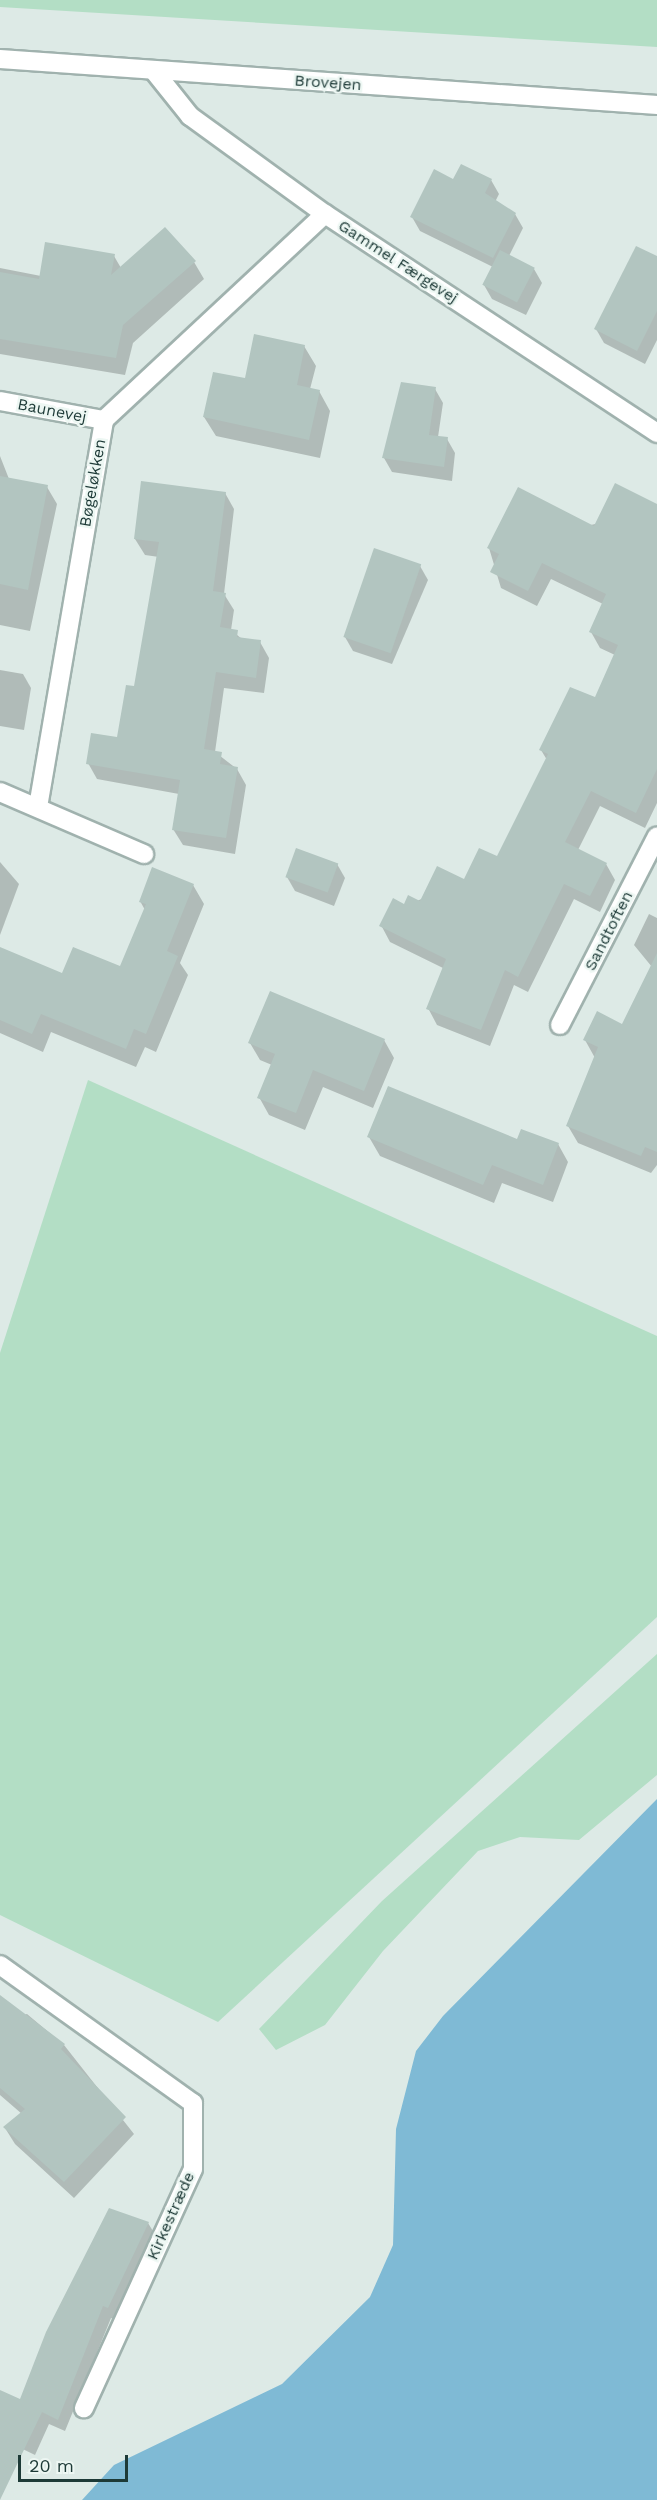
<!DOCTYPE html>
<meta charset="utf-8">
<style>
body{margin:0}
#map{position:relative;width:657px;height:2500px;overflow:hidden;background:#ddeae6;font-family:"Work Sans",sans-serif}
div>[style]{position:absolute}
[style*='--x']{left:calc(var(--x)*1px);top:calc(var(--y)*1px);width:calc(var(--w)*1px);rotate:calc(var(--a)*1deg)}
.green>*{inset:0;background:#b3dec5}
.water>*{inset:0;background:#7fbad5}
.shadow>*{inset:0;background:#0003}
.building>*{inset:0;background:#b2c5c0;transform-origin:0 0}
.roads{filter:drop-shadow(2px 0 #a0b2ae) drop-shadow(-2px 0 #a0b2ae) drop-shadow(0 2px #a0b2ae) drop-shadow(0 -2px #a0b2ae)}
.minor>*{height:18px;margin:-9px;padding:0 9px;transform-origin:9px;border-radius:9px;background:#fff}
span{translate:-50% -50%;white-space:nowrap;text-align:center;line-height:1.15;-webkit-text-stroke:5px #edf7f3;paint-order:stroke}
.street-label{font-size:16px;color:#1d3a37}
.scale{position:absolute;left:18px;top:2455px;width:110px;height:27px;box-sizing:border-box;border:3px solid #1d3a37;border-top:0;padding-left:8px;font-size:18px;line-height:21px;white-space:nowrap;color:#1d3a37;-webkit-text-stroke:4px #edf7f3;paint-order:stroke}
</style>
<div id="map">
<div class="green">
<i style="clip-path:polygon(0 0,657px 0,657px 47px,0 7px)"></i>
<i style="clip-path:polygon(88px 1080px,657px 1336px,657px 1617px,218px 2022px,0 1915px,0 1353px)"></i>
<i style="clip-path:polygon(657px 1654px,657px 1775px,579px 1840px,520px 1837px,478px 1851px,383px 1951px,325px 2025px,276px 2050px,259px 2029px,382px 1901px)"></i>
</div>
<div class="water">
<i style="clip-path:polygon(657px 1799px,657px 2500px,82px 2500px,114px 2465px,282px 2384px,370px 2297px,393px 2245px,396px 2129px,416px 2051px,443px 2016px)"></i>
</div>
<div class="shadow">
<i style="clip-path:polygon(491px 180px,499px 194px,495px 202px,515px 214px,523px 228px,509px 256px,534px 269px,542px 283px,526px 315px,492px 299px,484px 285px,493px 267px,420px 231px,412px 217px,454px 181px)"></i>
<i style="clip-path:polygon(114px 256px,121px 268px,194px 262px,204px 279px,133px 343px,125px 375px,0 354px,0 268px,41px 276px)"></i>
<i style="clip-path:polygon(657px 258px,657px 340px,645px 364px,604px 343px,596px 329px)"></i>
<i style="clip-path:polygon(304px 346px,316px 366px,310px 389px,319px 391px,330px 411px,320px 458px,216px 436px,204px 417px)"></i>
<i style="clip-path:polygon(435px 389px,443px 403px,438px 437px,447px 439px,455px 453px,452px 481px,392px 472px,384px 458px)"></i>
<i style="clip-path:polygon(0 456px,9px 479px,47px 487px,57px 504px,30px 631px,0 625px)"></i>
<i style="clip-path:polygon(225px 493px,234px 509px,224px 594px,234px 610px,231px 630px,242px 639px,260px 642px,269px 658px,264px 693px,224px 688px,215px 752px,237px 769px,246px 785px,235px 854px,183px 845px,173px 829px,179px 794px,97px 779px,88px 763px,119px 739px,136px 688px,159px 557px,145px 555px,135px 539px)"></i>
<i style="clip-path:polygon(657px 510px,657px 803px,645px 828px,600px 806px,578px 850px,606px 864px,615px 880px,600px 912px,574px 899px,528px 992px,514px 985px,490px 1046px,437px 1025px,428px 1008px,443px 968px,390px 942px,381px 925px,405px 906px,464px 881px,497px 858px,547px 760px,541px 750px,596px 699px,615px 655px,600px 648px,591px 632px,603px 604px,551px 579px,537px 606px,501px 588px,489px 548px)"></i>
<i style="clip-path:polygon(420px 566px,428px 580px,392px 664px,353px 651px,345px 637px)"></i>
<i style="clip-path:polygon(0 670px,23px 674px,31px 688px,24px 730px,0 726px)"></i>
<i style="clip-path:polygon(0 862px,19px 884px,0 935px)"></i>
<i style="clip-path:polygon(337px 864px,345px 878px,334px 906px,295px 891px,287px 877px)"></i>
<i style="clip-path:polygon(193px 885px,204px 904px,180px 963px,188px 975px,156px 1052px,145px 1047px,136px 1067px,51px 1032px,43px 1052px,0 1033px,0 948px,63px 975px,121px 968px,145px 910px,140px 901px)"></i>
<i style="clip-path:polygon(649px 914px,657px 918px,657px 1165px,651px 1173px,578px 1143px,568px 1126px,595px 1058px,585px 1040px,623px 1026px,652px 967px,634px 945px)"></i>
<i style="clip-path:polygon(384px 1040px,394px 1058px,373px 1108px,323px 1087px,305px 1130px,269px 1115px,259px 1097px,272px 1065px,260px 1060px,250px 1043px)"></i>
<i style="clip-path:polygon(369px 1137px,558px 1144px,568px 1162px,553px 1202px,502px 1183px,494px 1203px,380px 1156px)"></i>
<i style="clip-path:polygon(27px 2014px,64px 2045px,134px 2134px,74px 2198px,15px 2144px,5px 2128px,22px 2114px,0 2095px,0 2022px)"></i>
<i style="clip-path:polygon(148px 2223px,156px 2236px,115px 2320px,111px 2318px,65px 2431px,49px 2424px,35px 2455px,0 2438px,0 2409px,20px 2402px)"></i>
</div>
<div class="building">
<i style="clip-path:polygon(461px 164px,492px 179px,485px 193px,516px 213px,493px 258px,410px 217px,434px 169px,453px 179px)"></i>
<i style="clip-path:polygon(165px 227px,196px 261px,123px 325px,116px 358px,0 339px,0 272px,39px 279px,45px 242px,115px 254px,111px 275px)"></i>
<i style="clip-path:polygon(636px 246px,657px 256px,657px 311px,637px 351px,594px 329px)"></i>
<i style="left:500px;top:250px;width:39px;height:39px;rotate:27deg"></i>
<i style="clip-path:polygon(254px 334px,305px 345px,297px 385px,320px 390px,309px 440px,203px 417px,213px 372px,245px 378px)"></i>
<i style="clip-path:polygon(401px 382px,436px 387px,429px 435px,448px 437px,444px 467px,382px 458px)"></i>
<i style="clip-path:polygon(0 476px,48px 485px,28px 590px,0 584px)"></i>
<i style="clip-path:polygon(141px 481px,226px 492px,213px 591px,226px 593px,220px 627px,238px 630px,237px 637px,261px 640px,256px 678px,216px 672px,204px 749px,222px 752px,220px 764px,238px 767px,226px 838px,172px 830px,180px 780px,86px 764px,91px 733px,117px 737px,126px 685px,134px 686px,159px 542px,134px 539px)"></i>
<i style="clip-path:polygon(615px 483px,657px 504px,657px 769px,636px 813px,591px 791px,565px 842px,607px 863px,590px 896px,564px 884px,518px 977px,505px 970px,481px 1030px,426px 1009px,446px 959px,379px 926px,393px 898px,404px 904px,408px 895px,420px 901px,437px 866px,464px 879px,479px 848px,497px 856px,548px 754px,539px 750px,570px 687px,595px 697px,618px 645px,589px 632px,606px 594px,542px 563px,528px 591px,490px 572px,499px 554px,487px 548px,518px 487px,594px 526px)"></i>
<i style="left:374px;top:548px;width:50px;height:94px;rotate:19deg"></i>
<i style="left:296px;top:848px;width:45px;height:31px;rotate:20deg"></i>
<i style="clip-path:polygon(152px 867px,194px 884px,167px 951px,178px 956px,146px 1034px,134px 1029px,126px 1049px,41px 1014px,32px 1034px,0 1020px,0 947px,62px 973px,73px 947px,120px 966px,146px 904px,139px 902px)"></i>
<i style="clip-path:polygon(657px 953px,657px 1152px,645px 1147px,641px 1156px,566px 1126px,598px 1047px,583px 1040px,597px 1011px,622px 1024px)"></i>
<i style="clip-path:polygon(270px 991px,385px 1039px,364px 1091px,313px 1070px,296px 1113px,257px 1098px,275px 1054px,248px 1043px)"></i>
<i style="clip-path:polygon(388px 1086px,517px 1139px,521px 1129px,559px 1143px,543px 1185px,492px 1165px,483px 1185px,367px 1137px)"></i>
<i style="clip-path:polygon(0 1995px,65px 2044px,61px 2049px,126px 2117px,64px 2182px,3px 2127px,25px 2109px,0 2088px)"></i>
<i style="clip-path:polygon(109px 2208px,149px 2222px,108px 2308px,103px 2306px,58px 2420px,42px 2412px,0 2500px,0 2390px,20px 2399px,46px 2332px)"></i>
</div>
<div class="roads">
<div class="minor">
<i style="--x:0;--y:59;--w:659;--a:4.01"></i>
<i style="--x:154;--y:71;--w:58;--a:51.3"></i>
<i style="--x:190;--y:116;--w:167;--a:36"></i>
<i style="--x:325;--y:214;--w:398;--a:33.4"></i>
<i style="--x:0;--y:401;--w:106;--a:10.4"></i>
<i style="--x:0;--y:792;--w:157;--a:23.3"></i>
<i style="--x:38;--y:807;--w:393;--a:-80.3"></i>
<i style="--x:104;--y:420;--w:302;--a:-43"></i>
<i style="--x:560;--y:1025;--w:212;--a:-62.8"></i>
<i style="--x:0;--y:1965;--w:237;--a:35.6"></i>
<i style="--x:193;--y:2103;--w:66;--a:90"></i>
<i style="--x:193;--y:2169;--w:263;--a:114.5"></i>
</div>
</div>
<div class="street-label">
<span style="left:328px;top:83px;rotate:4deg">Brovejen</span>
<span style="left:398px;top:262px;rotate:33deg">Gammel Færgevej</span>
<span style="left:52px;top:411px;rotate:11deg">Baunevej</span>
<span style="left:93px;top:483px;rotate:-80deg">Bøgeløkken</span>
<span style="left:609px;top:931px;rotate:-63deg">Sandtoften</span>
<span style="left:171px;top:2216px;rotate:-66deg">Kirkestræde</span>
</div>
<div class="scale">20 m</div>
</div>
